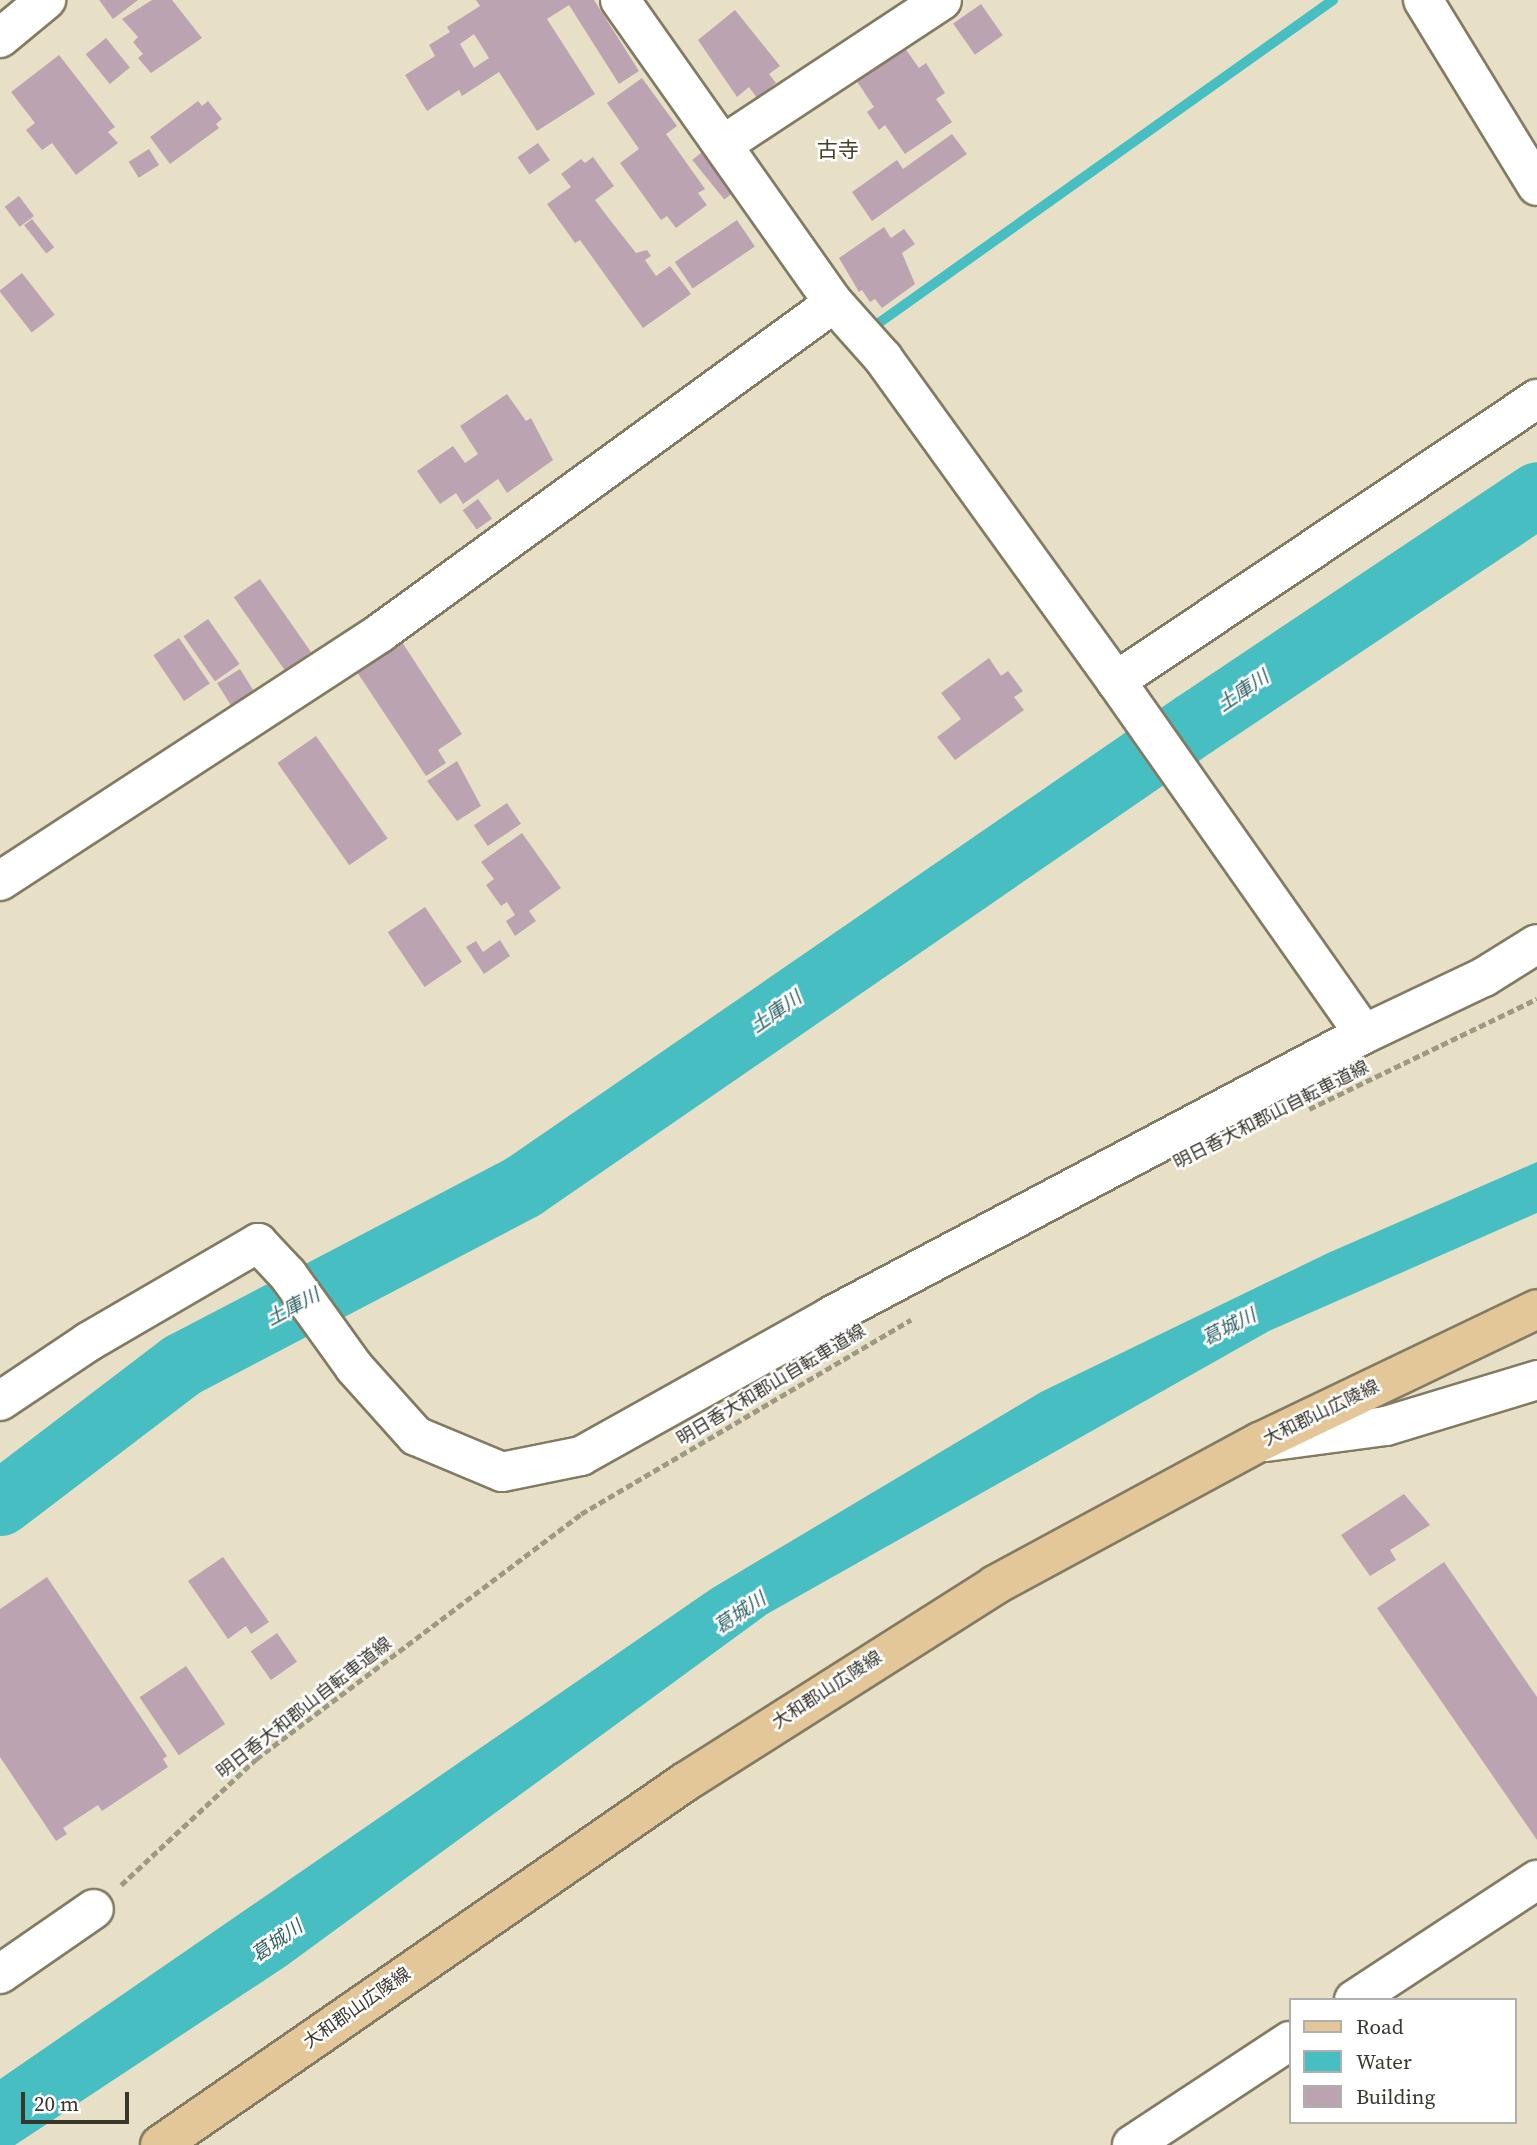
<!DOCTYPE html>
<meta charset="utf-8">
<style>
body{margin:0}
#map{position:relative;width:1537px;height:2145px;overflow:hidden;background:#e8e0c6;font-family:"Source Serif 4","Noto Sans JP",serif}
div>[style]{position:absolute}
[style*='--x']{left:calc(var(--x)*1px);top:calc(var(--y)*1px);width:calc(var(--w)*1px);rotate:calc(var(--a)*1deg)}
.water>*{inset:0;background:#47bec2}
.stream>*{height:10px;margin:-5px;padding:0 5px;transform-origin:5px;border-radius:5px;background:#47bec2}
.river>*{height:65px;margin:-32.5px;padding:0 32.5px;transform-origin:32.5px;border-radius:32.5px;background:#47bec2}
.building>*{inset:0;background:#bca3b2;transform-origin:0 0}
.path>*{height:4.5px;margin-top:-2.25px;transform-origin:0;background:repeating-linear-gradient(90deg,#9e9985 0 7px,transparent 0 10.5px)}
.roads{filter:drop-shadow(2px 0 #827b63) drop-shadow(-2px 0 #827b63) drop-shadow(0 2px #827b63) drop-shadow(0 -2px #827b63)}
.minor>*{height:38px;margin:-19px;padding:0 19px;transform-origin:19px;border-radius:19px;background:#fff}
.major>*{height:38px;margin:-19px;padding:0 19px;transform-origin:19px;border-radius:19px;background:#e3c798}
span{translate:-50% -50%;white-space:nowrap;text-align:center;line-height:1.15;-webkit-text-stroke:5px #fff;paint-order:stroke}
.street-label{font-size:18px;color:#39362c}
.water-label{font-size:19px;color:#2f6162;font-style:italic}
.quarter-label{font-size:21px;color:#46402a}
.legend{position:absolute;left:1289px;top:1998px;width:228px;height:126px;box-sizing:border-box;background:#fff;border:2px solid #b0afab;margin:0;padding:9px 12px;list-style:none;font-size:21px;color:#39362c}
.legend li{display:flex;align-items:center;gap:14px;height:35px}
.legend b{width:35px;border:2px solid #b0afab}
.scale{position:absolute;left:21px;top:2092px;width:108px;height:32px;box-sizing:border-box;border:4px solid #39362c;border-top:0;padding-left:9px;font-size:21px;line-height:24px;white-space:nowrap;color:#39362c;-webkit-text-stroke:5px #fff;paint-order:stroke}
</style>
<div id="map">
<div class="water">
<i style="clip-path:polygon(1537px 1162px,1537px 1213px,1269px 1331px,767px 1614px,286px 1966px,15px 2145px,0 2145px,0 2079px,711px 1589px,1041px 1392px,1328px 1253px)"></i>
</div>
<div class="stream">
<i style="--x:876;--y:325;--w:561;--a:-35.42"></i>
</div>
<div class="river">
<i style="--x:0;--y:1503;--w:228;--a:-37.3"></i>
<i style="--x:181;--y:1365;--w:386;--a:-27.6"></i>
<i style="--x:523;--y:1186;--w:815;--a:-34.55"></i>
<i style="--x:1194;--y:724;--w:413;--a:-33.8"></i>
</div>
<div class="building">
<i style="clip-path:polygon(99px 0,138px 0,113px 19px)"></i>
<i style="clip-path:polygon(152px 0,172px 0,202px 38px,151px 73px,138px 58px,143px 54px,133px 42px,138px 37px,122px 19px)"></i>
<i style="clip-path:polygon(evenodd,476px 0,594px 0,639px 71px,619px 84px,569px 5px,547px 19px,595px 94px,537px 131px,499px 72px,462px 96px,459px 90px,427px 111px,405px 75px,435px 56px,429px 45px,450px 32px,447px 27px,480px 6px,476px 0,474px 34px,489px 58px,474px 68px,460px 44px,474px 34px)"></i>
<i style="left:981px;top:4px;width:38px;height:34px;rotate:55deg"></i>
<i style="clip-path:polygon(735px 10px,780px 66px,769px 74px,776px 83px,757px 98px,749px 87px,737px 97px,698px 40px)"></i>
<i style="left:106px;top:38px;width:38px;height:26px;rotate:51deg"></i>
<i style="clip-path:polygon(902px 44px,919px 68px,926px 63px,945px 93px,936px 99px,952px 122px,905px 154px,885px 125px,879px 130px,867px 112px,874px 107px,854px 77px)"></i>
<i style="clip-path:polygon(59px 55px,115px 127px,108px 132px,118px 143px,76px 175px,52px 143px,42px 150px,26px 130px,35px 123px,11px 92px)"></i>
<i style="clip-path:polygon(642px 78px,677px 126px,666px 134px,705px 189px,698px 193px,707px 205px,676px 228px,667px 216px,661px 220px,620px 163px,639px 149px,607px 103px)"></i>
<i style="clip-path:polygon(198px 101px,202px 106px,208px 101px,222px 119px,216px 124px,219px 128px,170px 164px,150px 137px)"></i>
<i style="clip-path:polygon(952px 134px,967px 154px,872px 221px,852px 192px,897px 160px,903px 169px)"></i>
<i style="left:538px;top:143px;width:21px;height:25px;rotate:55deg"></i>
<i style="left:707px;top:148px;width:51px;height:19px;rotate:51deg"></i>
<i style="left:149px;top:149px;width:19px;height:24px;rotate:58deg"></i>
<i style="clip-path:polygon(593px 157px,614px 186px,595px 200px,610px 220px,636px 253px,647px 250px,651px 256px,645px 260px,656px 276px,670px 266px,691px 294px,643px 328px,580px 240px,575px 243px,547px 204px,571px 187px,561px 174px,581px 159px,585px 163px)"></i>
<i style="left:19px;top:196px;width:25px;height:18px;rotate:53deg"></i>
<i style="left:32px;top:219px;width:36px;height:10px;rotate:52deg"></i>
<i style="left:737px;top:220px;width:32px;height:75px;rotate:56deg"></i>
<i style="clip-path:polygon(884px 227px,891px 238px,904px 229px,915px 244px,902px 253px,915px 284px,882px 308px,875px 299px,870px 302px,862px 290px,859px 292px,839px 258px)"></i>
<i style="left:22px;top:273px;width:53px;height:29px;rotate:52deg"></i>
<i style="clip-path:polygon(507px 394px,526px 421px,531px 418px,553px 460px,507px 493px,498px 479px,463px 504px,456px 493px,440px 504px,417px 471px,453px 446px,465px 463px,478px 454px,460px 426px)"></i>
<i style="left:478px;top:499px;width:24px;height:19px;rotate:54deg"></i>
<i style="left:260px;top:579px;width:89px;height:32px;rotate:55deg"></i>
<i style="left:208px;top:619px;width:55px;height:30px;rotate:55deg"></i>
<i style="left:179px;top:638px;width:55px;height:31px;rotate:56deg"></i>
<i style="clip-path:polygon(400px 639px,462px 734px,438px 750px,446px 763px,426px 776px,355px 669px)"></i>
<i style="clip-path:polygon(989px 658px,1001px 676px,1008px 671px,1023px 691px,1014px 697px,1024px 710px,955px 760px,937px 737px,961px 719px,941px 693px)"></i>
<i style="left:240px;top:669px;width:28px;height:27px;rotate:58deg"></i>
<i style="left:316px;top:736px;width:125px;height:47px;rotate:55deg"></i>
<i style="clip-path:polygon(457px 761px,481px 806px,457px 821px,427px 781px)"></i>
<i style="left:507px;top:803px;width:25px;height:40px;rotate:56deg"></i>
<i style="clip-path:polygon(522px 833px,561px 888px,529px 911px,536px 921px,515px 936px,506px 921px,515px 915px,507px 902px,501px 906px,486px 885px,494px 879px,481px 862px)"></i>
<i style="left:425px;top:907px;width:66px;height:45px;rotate:56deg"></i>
<i style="clip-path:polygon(500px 940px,510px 956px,484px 974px,466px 947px,476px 941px,483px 952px)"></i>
<i style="clip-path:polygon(1404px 1494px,1430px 1525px,1390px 1550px,1396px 1560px,1370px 1576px,1341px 1535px)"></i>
<i style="clip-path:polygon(223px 1557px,269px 1622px,251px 1634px,246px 1626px,228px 1639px,188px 1581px)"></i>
<i style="clip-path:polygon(1444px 1562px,1537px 1697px,1537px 1840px,1377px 1608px)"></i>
<i style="clip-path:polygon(47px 1577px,167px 1756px,163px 1759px,168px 1767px,102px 1811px,98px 1805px,63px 1828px,67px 1834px,56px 1841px,0 1757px,0 1609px)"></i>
<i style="left:277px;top:1633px;width:35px;height:32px;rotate:55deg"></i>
<i style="left:186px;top:1666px;width:70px;height:56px;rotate:56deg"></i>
</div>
<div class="path">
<i style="--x:1309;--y:1109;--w:253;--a:-25.8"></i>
<i style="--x:121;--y:1885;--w:185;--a:-43"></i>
<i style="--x:256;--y:1759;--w:407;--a:-37"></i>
<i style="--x:581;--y:1514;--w:383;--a:-30.5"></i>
</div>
<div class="roads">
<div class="minor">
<i style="--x:620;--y:0;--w:371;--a:54.8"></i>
<i style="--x:834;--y:303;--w:74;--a:48.3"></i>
<i style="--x:883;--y:358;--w:398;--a:54.2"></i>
<i style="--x:1116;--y:681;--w:431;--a:54.9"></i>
<i style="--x:1423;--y:0;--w:218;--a:58.5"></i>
<i style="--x:0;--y:38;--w:60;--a:-39.6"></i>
<i style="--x:724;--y:144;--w:261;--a:-33.4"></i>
<i style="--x:1116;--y:681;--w:507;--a:-33.82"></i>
<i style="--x:0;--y:881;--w:454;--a:-33.1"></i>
<i style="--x:380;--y:633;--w:561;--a:-36.01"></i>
<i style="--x:0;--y:1401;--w:106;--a:-33.8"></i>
<i style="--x:88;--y:1342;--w:197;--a:-30.2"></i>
<i style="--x:258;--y:1243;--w:44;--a:46.8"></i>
<i style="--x:288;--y:1275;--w:113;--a:54.3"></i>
<i style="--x:354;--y:1367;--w:93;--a:48.1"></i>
<i style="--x:416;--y:1436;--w:93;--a:22.7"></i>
<i style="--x:502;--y:1472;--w:81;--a:-11.4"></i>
<i style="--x:581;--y:1456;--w:287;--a:-29.2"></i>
<i style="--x:831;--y:1316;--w:603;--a:-27.88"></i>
<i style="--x:1364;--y:1034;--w:133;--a:-25.4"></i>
<i style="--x:1484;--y:977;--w:62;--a:-31.9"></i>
<i style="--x:1266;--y:1442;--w:121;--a:-7.6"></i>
<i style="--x:1386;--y:1426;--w:158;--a:-16.9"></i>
<i style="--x:0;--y:1974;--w:114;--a:-34.7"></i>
<i style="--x:1354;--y:2000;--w:219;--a:-33.3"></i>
<i style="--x:1132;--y:2145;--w:189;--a:-33.4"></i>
</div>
<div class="major">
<i style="--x:160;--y:2145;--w:638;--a:-34.66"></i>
<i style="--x:685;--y:1782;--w:367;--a:-32.4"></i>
<i style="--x:995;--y:1585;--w:301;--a:-28.4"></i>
<i style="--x:1260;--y:1442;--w:307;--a:-25.6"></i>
</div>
</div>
<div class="street-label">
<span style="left:1271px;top:1115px;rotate:-27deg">明日香大和郡山自転車道線</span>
<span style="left:771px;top:1385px;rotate:-31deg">明日香大和郡山自転車道線</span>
<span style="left:1321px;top:1413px;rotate:-26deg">大和郡山広陵線</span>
<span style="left:827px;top:1690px;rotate:-33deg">大和郡山広陵線</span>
<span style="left:304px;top:1708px;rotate:-38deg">明日香大和郡山自転車道線</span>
<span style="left:357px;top:2008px;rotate:-35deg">大和郡山広陵線</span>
</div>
<div class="water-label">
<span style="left:1243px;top:691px;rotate:-34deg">土庫川</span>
<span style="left:776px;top:1012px;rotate:-35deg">土庫川</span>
<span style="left:293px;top:1307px;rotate:-28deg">土庫川</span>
<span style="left:1229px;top:1327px;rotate:-27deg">葛城川</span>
<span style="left:740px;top:1613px;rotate:-34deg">葛城川</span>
<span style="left:277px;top:1941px;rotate:-35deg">葛城川</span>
</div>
<div class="quarter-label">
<span style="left:838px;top:150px">古寺</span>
</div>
<ul class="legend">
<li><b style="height:9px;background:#e3c798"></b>Road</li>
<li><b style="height:19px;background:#47bec2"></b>Water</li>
<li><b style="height:19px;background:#bca3b2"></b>Building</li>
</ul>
<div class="scale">20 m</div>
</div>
